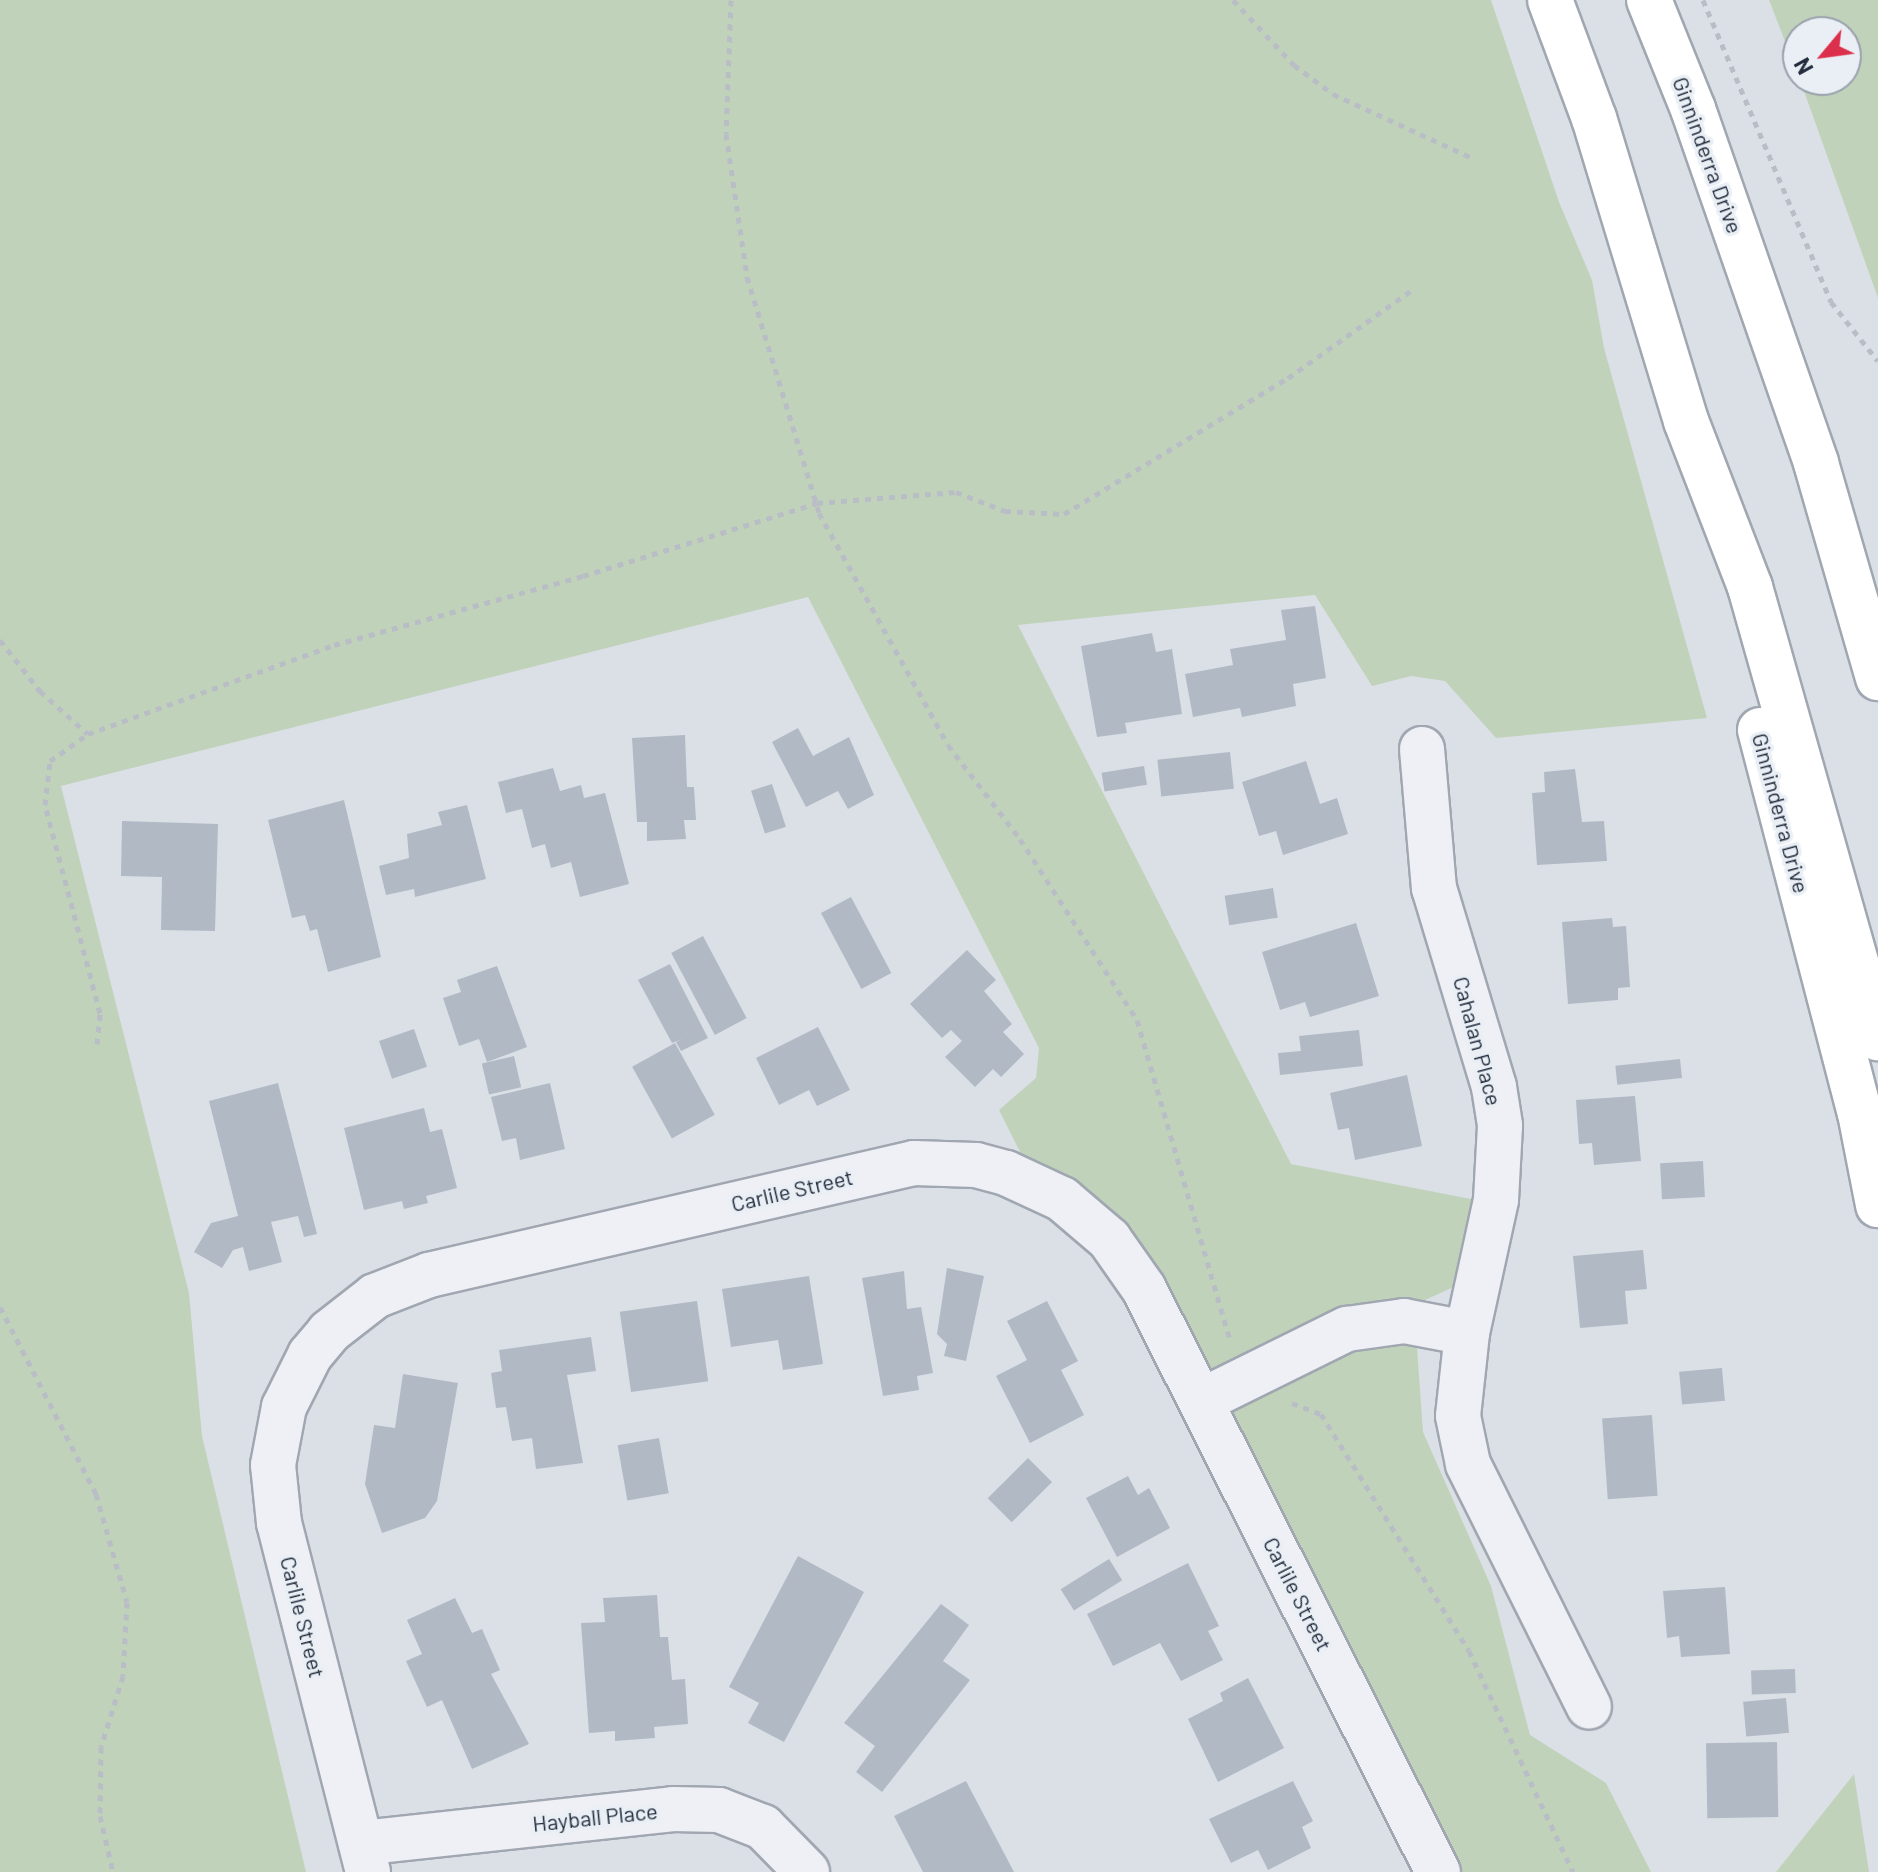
<!DOCTYPE html>
<style>
body{margin:0}
#map{position:relative;width:1878px;height:1872px;overflow:hidden;background:#dbe0e7;font-family:Barlow,sans-serif}
div>[style]{position:absolute}
[style*='--x']{left:calc(var(--x)*1px);top:calc(var(--y)*1px);width:calc(var(--w)*1px);rotate:calc(var(--a)*1deg)}
.green>*{inset:0;background:#c1d2bb}
.building>*{inset:0;background:#b1b9c4;transform-origin:0 0}
.path>*{height:5px;margin-top:-2.5px;transform-origin:0;background:repeating-linear-gradient(90deg,#b9bdc5 0 6px,transparent 0 12px)}
.roads{filter:drop-shadow(2px 0 #a0a7b1) drop-shadow(-2px 0 #a0a7b1) drop-shadow(0 2px #a0a7b1) drop-shadow(0 -2px #a0a7b1)}
.minor>*{height:44px;margin:-22px;padding:0 22px;transform-origin:22px;border-radius:22px;background:#eef0f5}
.major>*{height:44px;margin:-22px;padding:0 22px;transform-origin:22px;border-radius:22px;background:#fff}
span{translate:-50% -50%;white-space:nowrap;text-align:center;line-height:1.15;-webkit-text-stroke:7px #eaeff5;paint-order:stroke}
.street-label{font-size:22px;color:#232d3e}
.north{position:absolute;left:1782px;top:16px;width:80px;height:80px;box-sizing:border-box;background:#eaeff5;border:2px solid #9aa1ac;border-radius:50%;rotate:241deg;font-size:22px;font-weight:700;line-height:32px;text-align:center;color:#232d3e}
.north::after{content:'';display:block;margin:auto;width:28px;height:36px;background:#dc2f4c;clip-path:polygon(50% 0,100% 100%,50% 72%,0 100%)}
</style>
<div id="map">
<div class="green">
<i style="clip-path:polygon(0 0,1491px 0,1559px 202px,1592px 280px,1604px 348px,1707px 718px,1496px 738px,1445px 681px,1411px 676px,1372px 686px,1315px 595px,1018px 625px,1291px 1164px,1476px 1200px,1456px 1286px,1414px 1305px,1423px 1432px,1491px 1586px,1530px 1735px,1606px 1783px,1651px 1872px,1448px 1872px,1115px 1242px,1025px 1162px,999px 1110px,1036px 1078px,1039px 1048px,808px 597px,61px 786px,189px 1293px,202px 1436px,306px 1872px,0 1872px)"></i>
<i style="clip-path:polygon(1769px 0,1878px 0,1878px 298px,1800px 80px,1846px 80px,1846px 32px,1798px 32px,1798px 75px)"></i>
<i style="clip-path:polygon(1854px 1774px,1869px 1872px,1776px 1872px)"></i>
</div>
<div class="building">
<i style="clip-path:polygon(1315px 606px,1326px 678px,1293px 684px,1296px 706px,1242px 717px,1240px 708px,1193px 717px,1185px 674px,1233px 665px,1230px 649px,1286px 640px,1281px 610px)"></i>
<i style="clip-path:polygon(1152px 633px,1156px 652px,1172px 649px,1182px 714px,1125px 723px,1127px 733px,1097px 737px,1081px 646px)"></i>
<i style="clip-path:polygon(798px 728px,813px 756px,849px 737px,874px 795px,848px 809px,838px 791px,806px 807px,772px 742px)"></i>
<i style="clip-path:polygon(685px 735px,687px 787px,694px 787px,696px 820px,684px 820px,686px 839px,647px 841px,647px 822px,637px 822px,632px 738px)"></i>
<i style="left:1230px;top:752px;width:37px;height:73px;rotate:84deg"></i>
<i style="clip-path:polygon(1306px 761px,1320px 804px,1337px 798px,1348px 834px,1283px 855px,1276px 831px,1259px 836px,1242px 782px)"></i>
<i style="left:1144px;top:766px;width:19px;height:43px;rotate:81deg"></i>
<i style="clip-path:polygon(553px 768px,560px 791px,581px 785px,584px 798px,605px 793px,629px 884px,580px 897px,571px 862px,551px 868px,545px 844px,532px 848px,522px 809px,506px 813px,498px 782px)"></i>
<i style="clip-path:polygon(1575px 769px,1582px 822px,1604px 821px,1607px 861px,1537px 865px,1532px 793px,1545px 792px,1544px 772px)"></i>
<i style="left:772px;top:784px;width:45px;height:22px;rotate:72deg"></i>
<i style="clip-path:polygon(344px 800px,381px 957px,328px 972px,317px 929px,310px 931px,305px 915px,292px 918px,268px 820px)"></i>
<i style="clip-path:polygon(467px 805px,486px 879px,415px 897px,414px 889px,386px 895px,379px 866px,409px 858px,407px 834px,442px 825px,438px 812px)"></i>
<i style="clip-path:polygon(122px 821px,218px 824px,215px 931px,161px 930px,162px 877px,121px 876px)"></i>
<i style="left:1273px;top:888px;width:30px;height:49px;rotate:81deg"></i>
<i style="left:851px;top:897px;width:86px;height:34px;rotate:62deg"></i>
<i style="clip-path:polygon(1612px 918px,1613px 927px,1626px 926px,1630px 987px,1618px 988px,1618px 1000px,1568px 1004px,1562px 922px)"></i>
<i style="clip-path:polygon(1356px 923px,1379px 996px,1310px 1017px,1305px 1002px,1280px 1010px,1262px 952px)"></i>
<i style="left:703px;top:936px;width:93px;height:36px;rotate:62deg"></i>
<i style="clip-path:polygon(967px 950px,996px 980px,984px 991px,1012px 1024px,1003px 1032px,1024px 1054px,1001px 1077px,993px 1069px,975px 1087px,945px 1057px,962px 1041px,951px 1030px,942px 1038px,910px 1004px)"></i>
<i style="clip-path:polygon(670px 964px,708px 1038px,681px 1051px,676px 1042px,682px 1039px,672px 1043px,638px 980px)"></i>
<i style="clip-path:polygon(497px 966px,527px 1047px,487px 1062px,479px 1039px,459px 1046px,443px 998px,461px 992px,457px 980px)"></i>
<i style="clip-path:polygon(818px 1027px,850px 1090px,817px 1106px,809px 1090px,779px 1105px,756px 1058px)"></i>
<i style="left:414px;top:1029px;width:40px;height:37px;rotate:71deg"></i>
<i style="clip-path:polygon(1359px 1030px,1363px 1066px,1280px 1075px,1278px 1053px,1301px 1051px,1299px 1036px)"></i>
<i style="left:675px;top:1043px;width:82px;height:49px;rotate:61deg"></i>
<i style="left:514px;top:1056px;width:32px;height:33px;rotate:77deg"></i>
<i style="left:1680px;top:1059px;width:19px;height:65px;rotate:84deg"></i>
<i style="clip-path:polygon(1407px 1075px,1422px 1146px,1355px 1160px,1349px 1128px,1338px 1130px,1330px 1093px)"></i>
<i style="clip-path:polygon(278px 1083px,317px 1234px,304px 1237px,298px 1216px,271px 1222px,282px 1262px,249px 1271px,243px 1247px,233px 1250px,222px 1268px,194px 1252px,211px 1223px,238px 1216px,209px 1101px)"></i>
<i style="clip-path:polygon(550px 1083px,565px 1149px,520px 1160px,516px 1138px,502px 1141px,491px 1097px)"></i>
<i style="clip-path:polygon(1635px 1096px,1641px 1161px,1594px 1165px,1592px 1143px,1579px 1144px,1576px 1100px)"></i>
<i style="clip-path:polygon(424px 1108px,430px 1132px,442px 1129px,457px 1188px,426px 1196px,428px 1203px,404px 1209px,402px 1201px,364px 1210px,344px 1128px)"></i>
<i style="left:1703px;top:1161px;width:36px;height:43px;rotate:87deg"></i>
<i style="clip-path:polygon(1643px 1250px,1647px 1289px,1625px 1291px,1628px 1324px,1580px 1328px,1573px 1256px)"></i>
<i style="clip-path:polygon(947px 1268px,984px 1276px,966px 1361px,944px 1356px,947px 1344px,937px 1334px)"></i>
<i style="clip-path:polygon(904px 1271px,907px 1309px,921px 1307px,933px 1373px,917px 1376px,919px 1390px,883px 1396px,862px 1278px)"></i>
<i style="clip-path:polygon(809px 1276px,823px 1364px,783px 1370px,778px 1340px,731px 1347px,722px 1289px)"></i>
<i style="left:697px;top:1301px;width:81px;height:78px;rotate:82deg"></i>
<i style="clip-path:polygon(1047px 1301px,1078px 1361px,1061px 1370px,1084px 1415px,1030px 1443px,996px 1376px,1027px 1360px,1007px 1321px)"></i>
<i style="clip-path:polygon(591px 1337px,596px 1371px,567px 1375px,583px 1463px,536px 1469px,532px 1438px,512px 1441px,506px 1407px,496px 1408px,491px 1373px,502px 1371px,499px 1350px)"></i>
<i style="left:1722px;top:1368px;width:33px;height:43px;rotate:85deg"></i>
<i style="clip-path:polygon(403px 1374px,458px 1383px,437px 1501px,425px 1518px,382px 1533px,365px 1484px,374px 1425px,395px 1428px)"></i>
<i style="left:1652px;top:1415px;width:81px;height:50px;rotate:86deg"></i>
<i style="left:659px;top:1438px;width:56px;height:42px;rotate:80deg"></i>
<i style="left:1028px;top:1458px;width:34px;height:57px;rotate:45deg"></i>
<i style="clip-path:polygon(1128px 1476px,1138px 1495px,1149px 1488px,1170px 1528px,1117px 1557px,1086px 1498px)"></i>
<i style="clip-path:polygon(798px 1556px,864px 1592px,784px 1742px,748px 1723px,759px 1703px,729px 1687px)"></i>
<i style="left:1109px;top:1559px;width:25px;height:57px;rotate:58deg"></i>
<i style="clip-path:polygon(1188px 1563px,1219px 1626px,1208px 1631px,1223px 1660px,1181px 1681px,1160px 1643px,1113px 1666px,1087px 1614px)"></i>
<i style="clip-path:polygon(1725px 1587px,1730px 1654px,1681px 1657px,1679px 1636px,1667px 1638px,1663px 1591px)"></i>
<i style="clip-path:polygon(657px 1595px,660px 1637px,668px 1637px,672px 1680px,685px 1679px,688px 1724px,654px 1727px,655px 1738px,615px 1741px,615px 1731px,589px 1733px,581px 1623px,605px 1622px,603px 1598px)"></i>
<i style="clip-path:polygon(455px 1598px,472px 1633px,482px 1629px,500px 1670px,491px 1674px,529px 1744px,472px 1769px,442px 1700px,427px 1707px,406px 1661px,422px 1654px,407px 1620px)"></i>
<i style="clip-path:polygon(941px 1604px,969px 1625px,943px 1661px,970px 1680px,882px 1792px,856px 1772px,875px 1746px,844px 1723px)"></i>
<i style="left:1795px;top:1669px;width:24px;height:44px;rotate:88deg"></i>
<i style="clip-path:polygon(1248px 1678px,1284px 1748px,1218px 1782px,1188px 1719px,1223px 1701px,1220px 1693px)"></i>
<i style="left:1786px;top:1698px;width:35px;height:43px;rotate:85deg"></i>
<i style="left:1777px;top:1742px;width:75px;height:71px;rotate:89deg"></i>
<i style="clip-path:polygon(966px 1781px,1014px 1872px,923px 1872px,894px 1816px)"></i>
<i style="clip-path:polygon(1293px 1781px,1313px 1821px,1302px 1827px,1311px 1848px,1268px 1870px,1258px 1850px,1231px 1863px,1209px 1819px)"></i>
</div>
<div class="path">
<i style="--x:731;--y:0;--w:134;--a:92.1"></i>
<i style="--x:726;--y:134;--w:145;--a:81.6"></i>
<i style="--x:747;--y:277;--w:247;--a:73"></i>
<i style="--x:819;--y:513;--w:265;--a:60.9"></i>
<i style="--x:948;--y:745;--w:118;--a:52.5"></i>
<i style="--x:1020;--y:839;--w:216;--a:57.1"></i>
<i style="--x:1137;--y:1020;--w:336;--a:73.8"></i>
<i style="--x:1233;--y:0;--w:89;--a:46.8"></i>
<i style="--x:1294;--y:65;--w:49;--a:36.6"></i>
<i style="--x:1333;--y:94;--w:151;--a:24.7"></i>
<i style="--x:1703;--y:0;--w:328;--a:67"></i>
<i style="--x:1831;--y:302;--w:75;--a:51.5"></i>
<i style="--x:0;--y:640;--w:65;--a:51.9"></i>
<i style="--x:40;--y:691;--w:64;--a:41.9"></i>
<i style="--x:97;--y:1044;--w:31;--a:-84"></i>
<i style="--x:100;--y:1013;--w:215;--a:-104.8"></i>
<i style="--x:45;--y:805;--w:44;--a:-83.5"></i>
<i style="--x:50;--y:761;--w:47;--a:-35.4"></i>
<i style="--x:88;--y:734;--w:262;--a:-19.9"></i>
<i style="--x:334;--y:645;--w:258;--a:-15.5"></i>
<i style="--x:583;--y:576;--w:245;--a:-17.3"></i>
<i style="--x:817;--y:503;--w:139;--a:-4.5"></i>
<i style="--x:956;--y:492;--w:53;--a:21.2"></i>
<i style="--x:1005;--y:511;--w:59;--a:2.9"></i>
<i style="--x:1064;--y:514;--w:262;--a:-31.3"></i>
<i style="--x:1288;--y:378;--w:152;--a:-35.4"></i>
<i style="--x:0;--y:1307;--w:210;--a:62.8"></i>
<i style="--x:96;--y:1494;--w:112;--a:74"></i>
<i style="--x:127;--y:1602;--w:74;--a:93.1"></i>
<i style="--x:123;--y:1676;--w:74;--a:107.2"></i>
<i style="--x:101;--y:1747;--w:69;--a:90.8"></i>
<i style="--x:100;--y:1816;--w:57;--a:76.9"></i>
<i style="--x:1292;--y:1403;--w:31;--a:21"></i>
<i style="--x:1321;--y:1414;--w:279;--a:58"></i>
<i style="--x:1469;--y:1651;--w:244;--a:64.8"></i>
</div>
<div class="roads">
<div class="minor">
<i style="--x:1422;--y:749;--w:140;--a:85.1"></i>
<i style="--x:1434;--y:888;--w:208;--a:73.2"></i>
<i style="--x:1494;--y:1087;--w:39;--a:81"></i>
<i style="--x:1500;--y:1126;--w:74;--a:93.1"></i>
<i style="--x:1496;--y:1200;--w:136;--a:102.3"></i>
<i style="--x:1467;--y:1333;--w:83;--a:96.2"></i>
<i style="--x:1458;--y:1416;--w:49;--a:78.2"></i>
<i style="--x:1468;--y:1464;--w:271;--a:63.5"></i>
<i style="--x:1201;--y:1401;--w:163;--a:-26.3"></i>
<i style="--x:1347;--y:1329;--w:58;--a:-8"></i>
<i style="--x:1404;--y:1321;--w:64;--a:10.8"></i>
<i style="--x:361;--y:1843;--w:314;--a:-6.2"></i>
<i style="--x:673;--y:1809;--w:46;--a:1.2"></i>
<i style="--x:719;--y:1810;--w:47;--a:21.1"></i>
<i style="--x:763;--y:1827;--w:63;--a:45.6"></i>
<i style="--x:368;--y:1872;--w:360;--a:-104.3"></i>
<i style="--x:279;--y:1523;--w:58;--a:-95.9"></i>
<i style="--x:273;--y:1465;--w:59;--a:-79.3"></i>
<i style="--x:284;--y:1407;--w:58;--a:-63.4"></i>
<i style="--x:310;--y:1355;--w:30;--a:-50"></i>
<i style="--x:329;--y:1332;--w:58;--a:-38"></i>
<i style="--x:375;--y:1296;--w:58;--a:-21.3"></i>
<i style="--x:429;--y:1275;--w:498;--a:-13"></i>
<i style="--x:914;--y:1163;--w:62;--a:1.8"></i>
<i style="--x:976;--y:1165;--w:31;--a:15"></i>
<i style="--x:1006;--y:1173;--w:62;--a:24.9"></i>
<i style="--x:1062;--y:1199;--w:62;--a:40.4"></i>
<i style="--x:1109;--y:1239;--w:61;--a:55"></i>
<i style="--x:1144;--y:1289;--w:653;--a:63.24"></i>
</div>
<div class="major">
<i style="--x:1550;--y:0;--w:126;--a:69.6"></i>
<i style="--x:1594;--y:118;--w:317;--a:73.1"></i>
<i style="--x:1686;--y:421;--w:178;--a:68.9"></i>
<i style="--x:1750;--y:587;--w:469;--a:74.2"></i>
<i style="--x:1649;--y:0;--w:118;--a:68"></i>
<i style="--x:1693;--y:109;--w:375;--a:70.8"></i>
<i style="--x:1816;--y:463;--w:224;--a:73.9"></i>
<i style="--x:1760;--y:730;--w:396;--a:75.4"></i>
<i style="--x:1860;--y:1113;--w:94;--a:78.9"></i>
</div>
</div>
<div class="street-label">
<span style="left:1708px;top:155px;rotate:70deg">Ginninderra Drive</span>
<span style="left:1781px;top:813px;rotate:75deg">Ginninderra Drive</span>
<span style="left:1478px;top:1041px;rotate:75deg">Cahalan Place</span>
<span style="left:792px;top:1190px;rotate:-13deg">Carlile Street</span>
<span style="left:1298px;top:1594px;rotate:63deg">Carlile Street</span>
<span style="left:303px;top:1617px;rotate:76deg">Carlile Street</span>
<span style="left:595px;top:1817px;rotate:-6deg">Hayball Place</span>
</div>
<div class="north">N</div>
</div>
